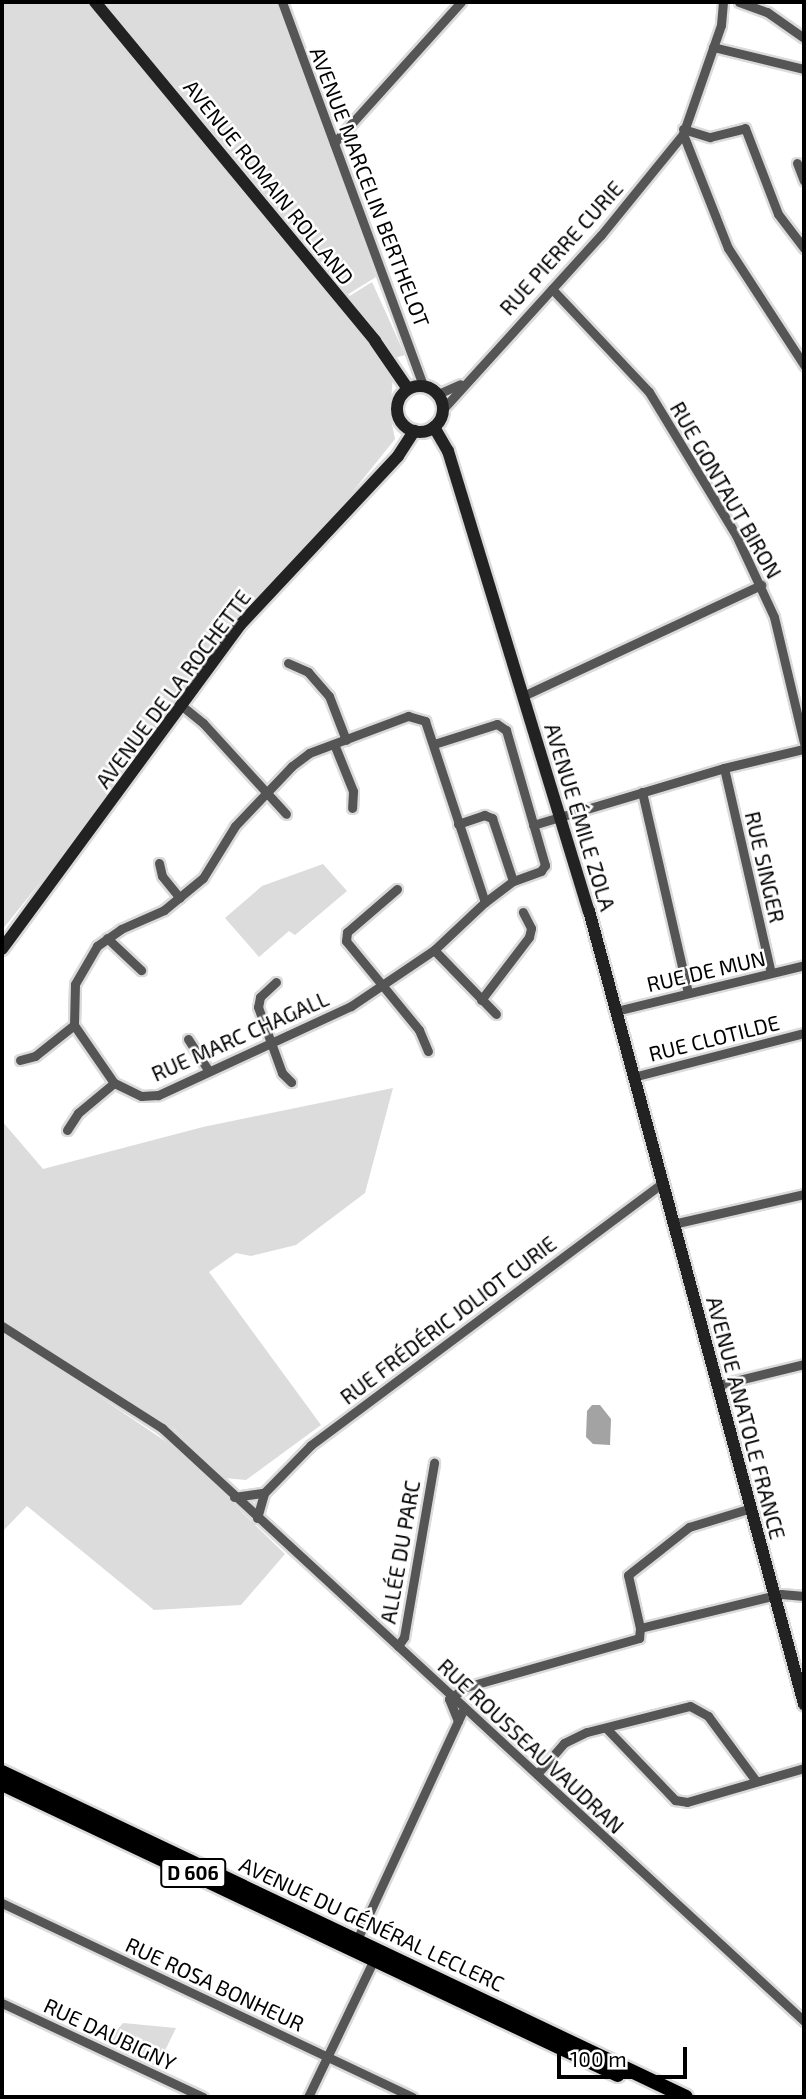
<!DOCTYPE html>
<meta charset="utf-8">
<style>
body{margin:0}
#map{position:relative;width:806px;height:2099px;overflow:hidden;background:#fff;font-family:"Exo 2",sans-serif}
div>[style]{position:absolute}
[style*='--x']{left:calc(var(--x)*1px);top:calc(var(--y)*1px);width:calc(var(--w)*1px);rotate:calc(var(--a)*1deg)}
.green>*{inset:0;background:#dcdcdc}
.water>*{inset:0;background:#a3a3a3}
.roads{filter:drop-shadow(2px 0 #dbdbdb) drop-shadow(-2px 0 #dbdbdb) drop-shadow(0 2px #dbdbdb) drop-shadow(0 -2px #dbdbdb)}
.street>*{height:9px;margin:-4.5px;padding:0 4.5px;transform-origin:4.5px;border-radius:4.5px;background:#555}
.secondary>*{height:12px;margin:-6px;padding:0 6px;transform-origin:6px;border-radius:6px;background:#222}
.secondary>.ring{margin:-6px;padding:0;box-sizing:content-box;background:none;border:12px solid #222;border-radius:50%}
.primary>*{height:14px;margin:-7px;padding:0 7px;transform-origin:7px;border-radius:7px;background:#000}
span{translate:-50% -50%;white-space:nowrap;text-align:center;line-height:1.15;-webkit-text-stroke:5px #fff;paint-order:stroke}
.shield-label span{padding:2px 5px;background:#fff;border:2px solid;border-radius:5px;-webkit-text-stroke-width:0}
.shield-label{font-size:19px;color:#000;font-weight:700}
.street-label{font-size:21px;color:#000}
.frame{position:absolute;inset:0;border:4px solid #000;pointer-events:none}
.scale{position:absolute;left:557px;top:2047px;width:130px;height:32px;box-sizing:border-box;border:4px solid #000;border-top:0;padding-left:9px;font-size:21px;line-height:24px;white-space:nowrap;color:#000;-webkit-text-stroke:5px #fff;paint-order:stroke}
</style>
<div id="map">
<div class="green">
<i style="clip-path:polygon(2px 2px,276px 2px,376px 277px,334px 303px,393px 376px,390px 414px,395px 439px,2px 930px)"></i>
<i style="clip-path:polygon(372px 282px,405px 355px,395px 358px,348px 297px)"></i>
<i style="clip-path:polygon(323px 864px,347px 891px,295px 935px,289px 931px,259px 957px,225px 918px,262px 886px)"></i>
<i style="clip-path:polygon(393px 1088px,365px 1193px,296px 1245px,251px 1256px,236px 1253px,209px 1272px,321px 1425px,246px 1480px,225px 1478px,173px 1428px,2px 1321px,2px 1121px,43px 1169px,203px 1127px)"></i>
<i style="clip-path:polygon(2px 1331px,177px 1449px,285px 1554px,241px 1605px,154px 1610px,27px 1506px,2px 1532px)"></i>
<i style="clip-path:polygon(123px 2023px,176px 2028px,157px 2067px,106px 2043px)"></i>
</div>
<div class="water">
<i style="clip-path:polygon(592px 1405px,600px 1405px,611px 1419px,610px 1445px,593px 1444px,586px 1437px,587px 1411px)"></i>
</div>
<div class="roads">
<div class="street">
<i style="--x:282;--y:2;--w:409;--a:69.8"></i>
<i style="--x:723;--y:2;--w:23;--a:95"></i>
<i style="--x:721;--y:25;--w:115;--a:109.2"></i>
<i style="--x:683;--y:134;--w:123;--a:68.5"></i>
<i style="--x:728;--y:248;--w:140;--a:57"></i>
<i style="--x:739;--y:2;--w:30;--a:20"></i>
<i style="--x:767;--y:12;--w:45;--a:35.1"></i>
<i style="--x:713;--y:47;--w:94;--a:13.6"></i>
<i style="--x:683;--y:129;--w:28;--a:17"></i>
<i style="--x:710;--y:137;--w:36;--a:-14"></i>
<i style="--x:745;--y:128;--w:92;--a:69"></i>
<i style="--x:778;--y:214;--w:43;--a:52.6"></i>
<i style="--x:334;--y:143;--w:190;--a:-48"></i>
<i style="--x:797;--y:163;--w:19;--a:69"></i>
<i style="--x:552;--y:289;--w:141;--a:46.7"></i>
<i style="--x:649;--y:392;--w:167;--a:58.7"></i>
<i style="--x:736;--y:535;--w:90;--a:65.1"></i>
<i style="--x:774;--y:617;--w:130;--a:76.6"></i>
<i style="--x:438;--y:394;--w:24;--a:-24"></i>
<i style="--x:443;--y:409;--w:235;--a:-47.8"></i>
<i style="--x:601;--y:235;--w:130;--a:-50.9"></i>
<i style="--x:288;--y:663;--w:22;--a:24"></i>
<i style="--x:308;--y:672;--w:32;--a:49"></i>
<i style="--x:329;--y:696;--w:47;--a:68.9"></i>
<i style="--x:523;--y:696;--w:263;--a:-25"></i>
<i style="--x:182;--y:706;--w:27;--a:39"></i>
<i style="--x:203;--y:723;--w:123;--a:47.6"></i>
<i style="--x:408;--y:716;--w:18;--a:16"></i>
<i style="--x:425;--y:721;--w:191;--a:71.7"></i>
<i style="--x:485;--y:902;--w:70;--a:136.7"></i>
<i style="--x:434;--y:950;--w:100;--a:146"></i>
<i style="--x:351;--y:1006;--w:213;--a:155.2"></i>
<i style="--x:158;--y:1095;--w:17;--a:177"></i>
<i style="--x:141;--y:1096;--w:30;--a:-154"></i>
<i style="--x:114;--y:1083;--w:70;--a:-124.6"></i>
<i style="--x:74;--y:1025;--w:41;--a:-88.6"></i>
<i style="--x:75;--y:984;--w:44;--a:-59.9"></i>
<i style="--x:97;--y:946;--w:29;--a:-35"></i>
<i style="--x:121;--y:929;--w:47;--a:-23.8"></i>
<i style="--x:164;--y:910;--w:50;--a:-39.4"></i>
<i style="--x:203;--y:878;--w:61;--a:-58.4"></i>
<i style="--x:235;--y:826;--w:83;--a:-46.5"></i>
<i style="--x:292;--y:766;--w:21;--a:-37"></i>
<i style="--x:309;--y:753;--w:106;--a:-20.5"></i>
<i style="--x:334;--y:744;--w:51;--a:68"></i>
<i style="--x:353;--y:791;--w:17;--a:93"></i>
<i style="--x:434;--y:744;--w:66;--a:-17.6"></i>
<i style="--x:497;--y:724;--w:11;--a:34"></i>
<i style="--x:506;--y:730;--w:141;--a:73.9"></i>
<i style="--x:545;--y:865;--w:7;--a:124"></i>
<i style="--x:541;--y:871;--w:30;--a:160"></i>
<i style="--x:513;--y:881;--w:35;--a:143"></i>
<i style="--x:724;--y:768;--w:210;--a:77.1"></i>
<i style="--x:642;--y:792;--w:206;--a:77.1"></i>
<i style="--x:458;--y:824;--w:28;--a:-19"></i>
<i style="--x:484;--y:815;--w:9;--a:21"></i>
<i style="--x:492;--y:818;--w:66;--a:71.6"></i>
<i style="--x:533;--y:825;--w:199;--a:-16.6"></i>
<i style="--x:724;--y:768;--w:82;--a:-13.4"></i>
<i style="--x:159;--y:863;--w:13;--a:77"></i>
<i style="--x:162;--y:876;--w:28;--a:51"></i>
<i style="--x:397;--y:889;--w:66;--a:139.3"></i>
<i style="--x:347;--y:932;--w:9;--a:96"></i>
<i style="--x:346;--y:941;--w:115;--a:50.6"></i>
<i style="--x:419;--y:1030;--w:23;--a:67"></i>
<i style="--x:107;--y:938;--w:47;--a:43.3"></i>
<i style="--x:434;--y:950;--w:89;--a:45.9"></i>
<i style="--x:276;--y:982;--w:22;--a:137"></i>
<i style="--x:260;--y:997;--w:10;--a:101"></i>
<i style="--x:258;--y:1007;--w:70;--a:70"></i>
<i style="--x:282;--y:1073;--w:13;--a:45"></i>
<i style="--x:481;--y:1000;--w:79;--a:-52.7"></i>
<i style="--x:529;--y:937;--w:9;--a:-77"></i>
<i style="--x:531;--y:928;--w:18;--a:-117"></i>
<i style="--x:616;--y:1011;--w:194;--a:-13.7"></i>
<i style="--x:188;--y:1039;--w:38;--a:57"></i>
<i style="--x:20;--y:1060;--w:16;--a:-15"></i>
<i style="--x:35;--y:1056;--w:50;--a:-38.5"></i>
<i style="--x:633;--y:1077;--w:177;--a:-14.4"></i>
<i style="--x:67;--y:1130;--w:20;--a:-57"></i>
<i style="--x:78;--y:1113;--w:47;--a:-39.8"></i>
<i style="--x:673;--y:1224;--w:134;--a:-12.9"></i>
<i style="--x:2;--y:1326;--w:190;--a:32.5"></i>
<i style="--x:162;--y:1428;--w:874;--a:42.73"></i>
<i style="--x:718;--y:1385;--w:89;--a:-13.7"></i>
<i style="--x:234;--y:1497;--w:30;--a:-8"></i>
<i style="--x:257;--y:1518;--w:26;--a:-74"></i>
<i style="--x:264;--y:1493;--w:67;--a:-45.6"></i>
<i style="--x:311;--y:1445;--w:437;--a:-36.7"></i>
<i style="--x:640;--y:1628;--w:54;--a:-102.8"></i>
<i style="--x:628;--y:1575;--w:78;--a:-38.2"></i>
<i style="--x:689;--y:1527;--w:65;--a:-17"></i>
<i style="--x:398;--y:1646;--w:11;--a:-56"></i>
<i style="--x:404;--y:1637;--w:177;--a:-80.2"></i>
<i style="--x:458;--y:1721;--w:24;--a:-112"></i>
<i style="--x:449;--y:1699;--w:21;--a:-35"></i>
<i style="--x:466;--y:1687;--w:180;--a:-15.8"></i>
<i style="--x:639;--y:1638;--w:10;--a:-84"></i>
<i style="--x:640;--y:1628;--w:145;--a:-13.6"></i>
<i style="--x:781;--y:1594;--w:23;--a:5"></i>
<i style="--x:606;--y:1728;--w:100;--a:46.2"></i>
<i style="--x:675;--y:1800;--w:12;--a:9"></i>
<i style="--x:687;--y:1802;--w:122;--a:-16.2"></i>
<i style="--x:537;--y:1774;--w:41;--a:-48.9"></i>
<i style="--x:564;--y:1743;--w:25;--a:-26"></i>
<i style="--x:587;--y:1732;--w:106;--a:-14.2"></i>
<i style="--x:690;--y:1706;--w:21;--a:29"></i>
<i style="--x:708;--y:1716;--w:81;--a:53.6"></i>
<i style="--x:2;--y:1903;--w:454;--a:25.3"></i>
<i style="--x:355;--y:1944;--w:260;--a:-65.2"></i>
<i style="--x:2;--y:2003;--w:222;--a:25.1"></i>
<i style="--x:308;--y:2097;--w:155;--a:-64.4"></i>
</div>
<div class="secondary">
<i style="--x:95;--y:2;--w:440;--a:50.4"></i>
<i style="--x:375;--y:341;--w:58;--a:55.5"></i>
<i class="ring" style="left:397px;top:386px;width:34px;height:34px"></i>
<i style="--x:434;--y:427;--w:28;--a:60"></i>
<i style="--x:448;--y:451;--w:481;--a:73"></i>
<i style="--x:589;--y:911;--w:822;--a:74.83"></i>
<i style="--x:2;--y:949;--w:402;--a:-53.7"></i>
<i style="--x:240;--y:625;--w:231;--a:-46.9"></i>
<i style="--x:398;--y:456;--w:30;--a:-57"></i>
</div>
<div class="primary">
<i style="--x:2;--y:1772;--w:757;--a:25.41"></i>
<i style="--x:2;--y:1784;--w:681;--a:25.29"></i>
</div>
</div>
<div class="shield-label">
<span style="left:193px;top:1873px">D 606</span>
</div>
<div class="street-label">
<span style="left:269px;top:182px;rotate:51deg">AVENUE ROMAIN ROLLAND</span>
<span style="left:370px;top:187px;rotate:69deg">AVENUE MARCELIN BERTHELOT</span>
<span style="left:561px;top:248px;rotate:-48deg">RUE PIERRE CURIE</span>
<span style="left:726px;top:490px;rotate:60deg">RUE GONTAUT BIRON</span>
<span style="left:173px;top:689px;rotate:-53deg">AVENUE DE LA ROCHETTE</span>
<span style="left:580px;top:817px;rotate:73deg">AVENUE ÉMILE ZOLA</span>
<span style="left:765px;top:867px;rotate:77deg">RUE SINGER</span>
<span style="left:706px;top:971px;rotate:-13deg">RUE DE MUN</span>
<span style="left:240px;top:1036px;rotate:-24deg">RUE MARC CHAGALL</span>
<span style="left:714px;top:1038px;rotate:-14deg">RUE CLOTILDE</span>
<span style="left:448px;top:1320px;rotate:-37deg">RUE FRÉDÉRIC JOLIOT CURIE</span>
<span style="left:746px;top:1418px;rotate:75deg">AVENUE ANATOLE FRANCE</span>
<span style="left:400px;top:1552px;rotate:-80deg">ALLÉE DU PARC</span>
<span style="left:531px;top:1746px;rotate:43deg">RUE ROUSSEAU VAUDRAN</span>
<span style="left:372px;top:1924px;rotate:25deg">AVENUE DU GÉNÉRAL LECLERC</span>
<span style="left:215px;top:1984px;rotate:25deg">RUE ROSA BONHEUR</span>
<span style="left:110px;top:2034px;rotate:25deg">RUE DAUBIGNY</span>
</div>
<div class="frame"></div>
<div class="scale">100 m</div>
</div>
